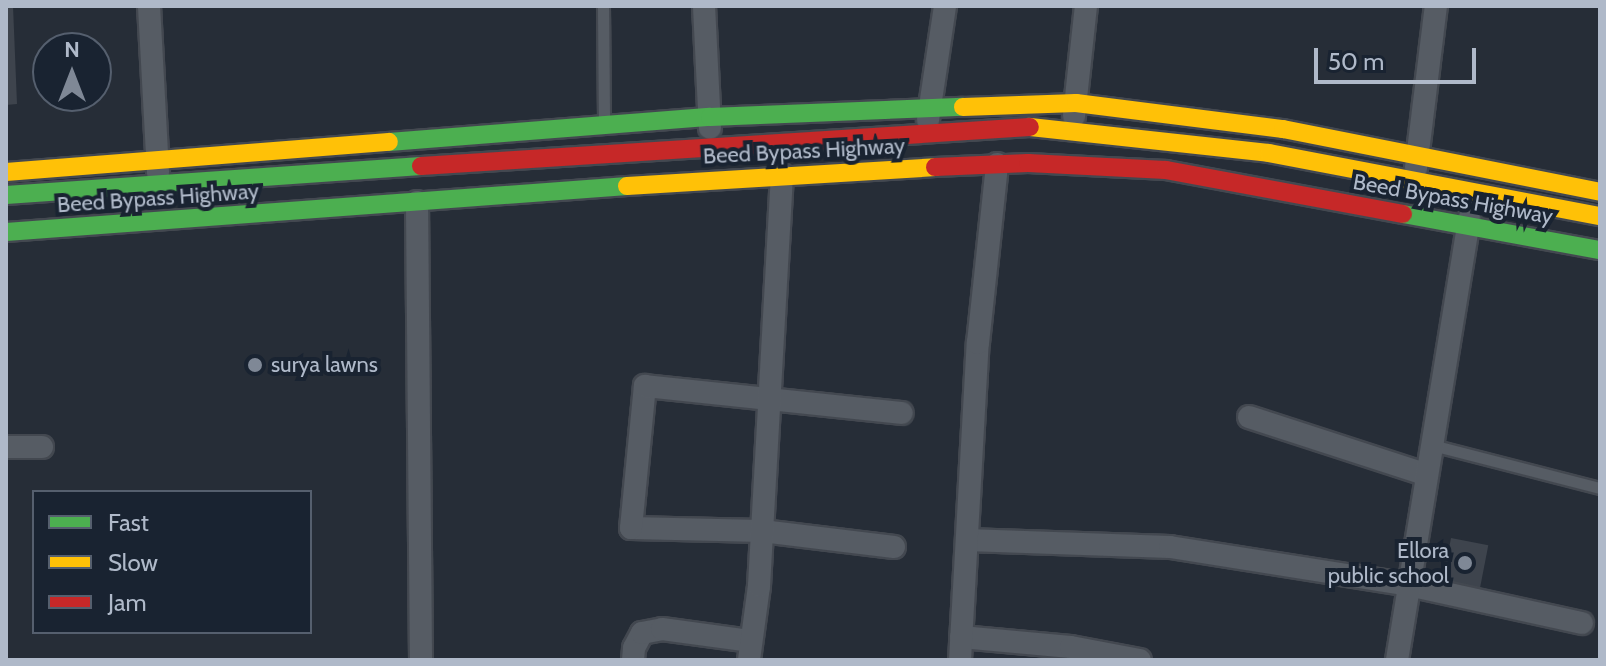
<!DOCTYPE html>
<style>
body{margin:0}
#map{position:relative;width:1606px;height:666px;overflow:hidden;background:#262d37;font-family:Cabin,sans-serif}
div>[style]{position:absolute}
[style*='--x']{left:calc(var(--x)*1px);top:calc(var(--y)*1px);width:calc(var(--w)*1px);rotate:calc(var(--a)*1deg)}
.building>*{inset:0;background:#3e444d;transform-origin:0 0}
.roads{filter:drop-shadow(2px 0 #434850) drop-shadow(-2px 0 #434850) drop-shadow(0 2px #434850) drop-shadow(0 -2px #434850)}
.lane>*{height:11px;margin:-5.5px;padding:0 5.5px;transform-origin:5.5px;border-radius:5.5px;background:#565c64}
.street>*{height:22px;margin:-11px;padding:0 11px;transform-origin:11px;border-radius:11px;background:#565c64}
.fast>*{height:18px;margin:-9px;padding:0 9px;transform-origin:9px;border-radius:9px;background:#4caf50}
.slow>*{height:18px;margin:-9px;padding:0 9px;transform-origin:9px;border-radius:9px;background:#ffc107}
.jam>*{height:18px;margin:-9px;padding:0 9px;transform-origin:9px;border-radius:9px;background:#c62828}
.dots>*{width:22px;height:22px;translate:-50% -50%;box-sizing:border-box;border:4px solid #192331;border-radius:50%}
span{translate:-50% -50%;white-space:nowrap;text-align:center;line-height:1.15;-webkit-text-stroke:8px #192331;paint-order:stroke}
.street-label{font-size:22px;color:#afb9c9}
.poi-label{font-size:22px;color:#afb9c9}
.left{translate:0 -50%;text-align:left}
.right{translate:-100% -50%;text-align:right}
.frame{position:absolute;inset:0;border:8px solid #afb9c9;pointer-events:none}
.legend{position:absolute;left:32px;top:490px;width:280px;height:144px;box-sizing:border-box;background:#192331;border:2px solid #555f6e;margin:0;padding:10px 14px;list-style:none;font-size:24px;color:#afb9c9}
.legend li{display:flex;align-items:center;gap:16px;height:40px}
.legend b{width:40px;border:2px solid #555f6e}
.north{position:absolute;left:32px;top:32px;width:80px;height:80px;box-sizing:border-box;background:#192331;border:2px solid #555f6e;border-radius:50%;rotate:0deg;font-size:22px;font-weight:700;line-height:32px;text-align:center;color:#afb9c9}
.north::after{content:'';display:block;margin:auto;width:28px;height:36px;background:#7f8896;clip-path:polygon(50% 0,100% 100%,50% 72%,0 100%)}
.scale{position:absolute;left:1314px;top:48px;width:162px;height:36px;box-sizing:border-box;border:4px solid #afb9c9;border-top:0;padding-left:10px;font-size:24px;line-height:28px;white-space:nowrap;color:#afb9c9;-webkit-text-stroke:6px #192331;paint-order:stroke}
</style>
<div id="map">
<div class="building">
<i style="clip-path:polygon(6px 6px,13px 6px,17px 104px,6px 105px)"></i>
<i style="left:1451px;top:538px;width:38px;height:45px;rotate:11deg"></i>
</div>
<div class="roads">
<div class="lane">
<i style="--x:603;--y:6;--w:118;--a:89.5"></i>
<i style="--x:1432;--y:445;--w:173;--a:14.4"></i>
</div>
<div class="street">
<i style="--x:149;--y:6;--w:167;--a:86.9"></i>
<i style="--x:704;--y:6;--w:122;--a:87.2"></i>
<i style="--x:1074;--y:116;--w:111;--a:-83.8"></i>
<i style="--x:928;--y:120;--w:115;--a:-81.5"></i>
<i style="--x:1416;--y:168;--w:163;--a:-83"></i>
<i style="--x:417;--y:202;--w:458;--a:89.5"></i>
<i style="--x:1249;--y:417;--w:187;--a:18"></i>
<i style="--x:6;--y:447;--w:36;--a:0"></i>
<i style="--x:967;--y:540;--w:203;--a:2"></i>
<i style="--x:1170;--y:547;--w:242;--a:9"></i>
<i style="--x:1409;--y:585;--w:177;--a:12.4"></i>
<i style="--x:894;--y:547;--w:133;--a:-173.1"></i>
<i style="--x:762;--y:531;--w:131;--a:-178.7"></i>
<i style="--x:631;--y:528;--w:143;--a:-84.4"></i>
<i style="--x:645;--y:386;--w:258;--a:6"></i>
<i style="--x:961;--y:637;--w:110;--a:5.2"></i>
<i style="--x:1071;--y:647;--w:70;--a:10.7"></i>
<i style="--x:633;--y:660;--w:12;--a:-85"></i>
<i style="--x:634;--y:648;--w:17;--a:-62"></i>
<i style="--x:642;--y:633;--w:20;--a:-11"></i>
<i style="--x:662;--y:629;--w:90;--a:7.7"></i>
<i style="--x:749;--y:660;--w:75;--a:-82.3"></i>
<i style="--x:759;--y:586;--w:412;--a:-86.8"></i>
<i style="--x:960;--y:660;--w:318;--a:-86.8"></i>
<i style="--x:978;--y:343;--w:180;--a:-83.9"></i>
<i style="--x:1397;--y:660;--w:447;--a:-80.7"></i>
</div>
<div class="fast">
<i style="--x:389;--y:142;--w:322;--a:-4.5"></i>
<i style="--x:710;--y:117;--w:253;--a:-2.3"></i>
<i style="--x:6;--y:195;--w:416;--a:-4"></i>
<i style="--x:1403;--y:214;--w:200;--a:10.4"></i>
<i style="--x:6;--y:232;--w:623;--a:-4.24"></i>
</div>
<div class="slow">
<i style="--x:963;--y:107;--w:113;--a:-2"></i>
<i style="--x:1076;--y:103;--w:209;--a:7.2"></i>
<i style="--x:1283;--y:129;--w:323;--a:11.2"></i>
<i style="--x:1030;--y:127;--w:240;--a:6.2"></i>
<i style="--x:1269;--y:153;--w:337;--a:10.8"></i>
<i style="--x:6;--y:172;--w:384;--a:-4.5"></i>
<i style="--x:627;--y:186;--w:309;--a:-3.5"></i>
</div>
<div class="jam">
<i style="--x:421;--y:166;--w:610;--a:-3.66"></i>
<i style="--x:935;--y:167;--w:93;--a:-2.5"></i>
<i style="--x:1028;--y:163;--w:138;--a:2.9"></i>
<i style="--x:1166;--y:170;--w:241;--a:10.5"></i>
</div>
</div>
<div class="dots">
<i style="left:255px;top:365px;background:#7f8896"></i>
<i style="left:1465px;top:563px;background:#7f8896"></i>
</div>
<div class="street-label">
<span style="left:804px;top:151px;rotate:-3deg">Beed Bypass Highway</span>
<span style="left:158px;top:198px;rotate:-4deg">Beed Bypass Highway</span>
<span style="left:1453px;top:199px;rotate:10deg">Beed Bypass Highway</span>
</div>
<div class="poi-label">
<span class="left" style="left:271px;top:365px">surya lawns</span>
<span class="right" style="left:1449px;top:563px">Ellora<br>public school</span>
</div>
<div class="frame"></div>
<ul class="legend">
<li><b style="height:10px;background:#4caf50"></b>Fast</li>
<li><b style="height:10px;background:#ffc107"></b>Slow</li>
<li><b style="height:10px;background:#c62828"></b>Jam</li>
</ul>
<div class="north">N</div>
<div class="scale">50 m</div>
</div>
